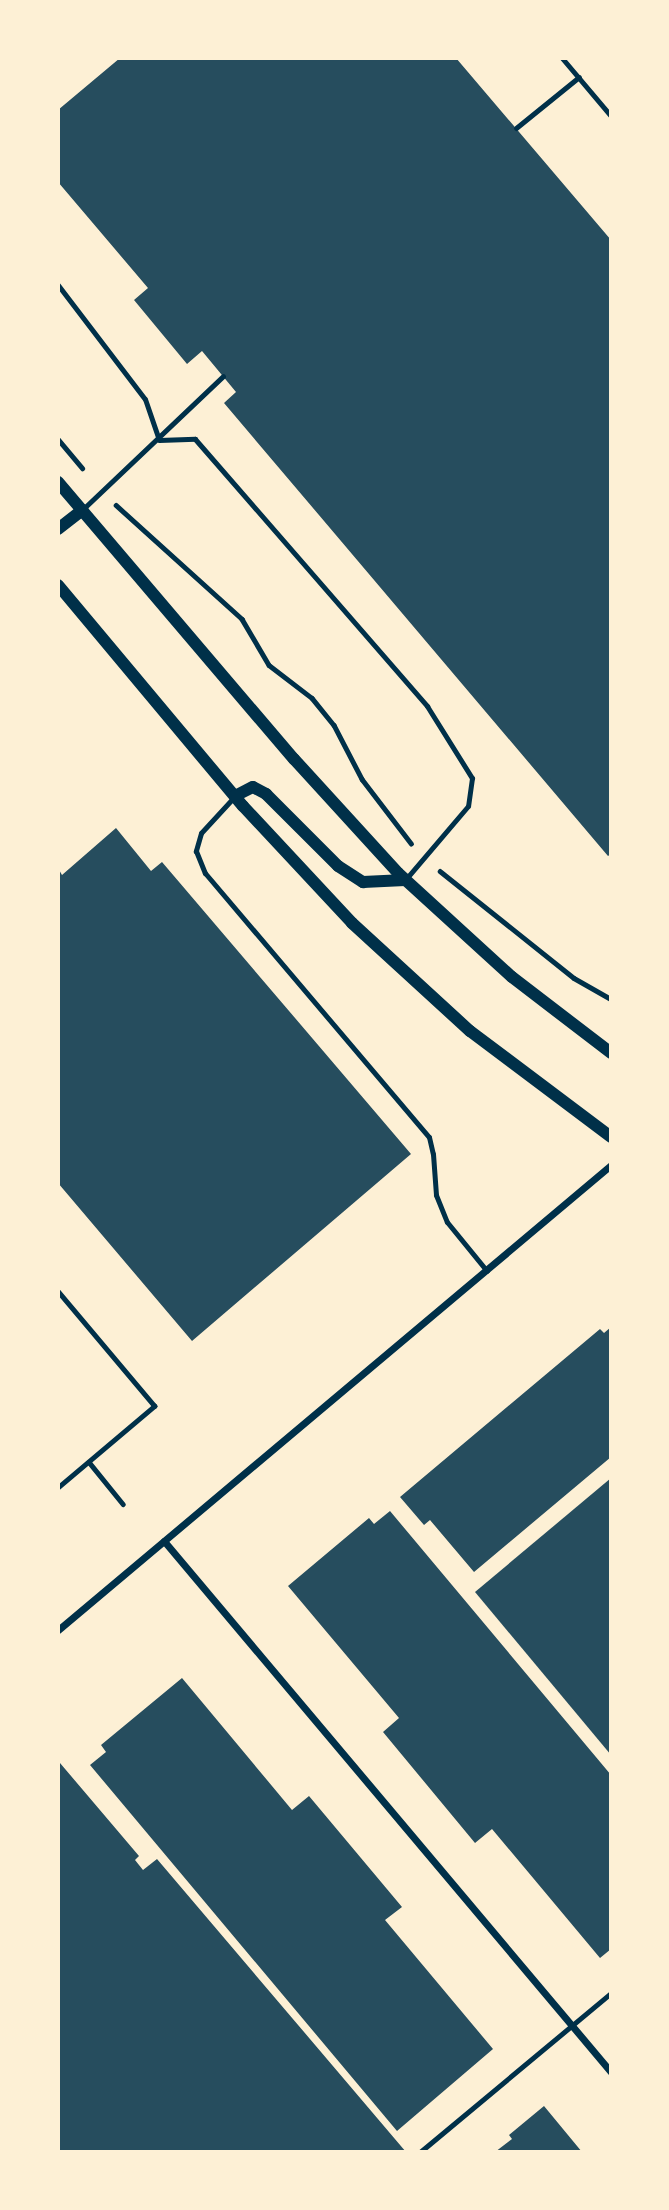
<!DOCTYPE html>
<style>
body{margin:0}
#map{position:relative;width:669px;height:2210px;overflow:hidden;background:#fdf0d5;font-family:Overpass,sans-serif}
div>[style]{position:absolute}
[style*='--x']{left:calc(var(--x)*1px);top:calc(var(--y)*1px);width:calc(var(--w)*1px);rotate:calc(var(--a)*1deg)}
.building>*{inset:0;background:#264d5e}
.path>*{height:4.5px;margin:-2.25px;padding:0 2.25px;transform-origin:2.25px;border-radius:2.25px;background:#003049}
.service>*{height:5px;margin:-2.5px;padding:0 2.5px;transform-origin:2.5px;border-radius:2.5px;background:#003049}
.minor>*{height:7px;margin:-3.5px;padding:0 3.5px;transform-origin:3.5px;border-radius:3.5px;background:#003049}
.tertiary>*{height:12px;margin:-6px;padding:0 6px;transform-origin:6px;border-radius:6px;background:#003049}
span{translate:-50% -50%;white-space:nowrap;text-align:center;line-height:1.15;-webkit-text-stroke:6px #fdf0d5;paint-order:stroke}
.frame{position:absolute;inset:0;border:60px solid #fdf0d5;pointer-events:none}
</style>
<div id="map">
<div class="building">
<i style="clip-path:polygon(120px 58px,456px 58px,611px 240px,611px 854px,608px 856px,224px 403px,236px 392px,202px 351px,187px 364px,134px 300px,148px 288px,58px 182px,58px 110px)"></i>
<i style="clip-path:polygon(116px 828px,151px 871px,162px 862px,411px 1154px,192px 1341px,58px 1183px,58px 868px,62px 875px)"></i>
<i style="clip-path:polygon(611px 1327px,611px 1457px,474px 1572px,430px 1520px,424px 1525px,400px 1497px,600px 1329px,604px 1333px)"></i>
<i style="clip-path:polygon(611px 1478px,611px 1755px,475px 1592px)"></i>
<i style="clip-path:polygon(390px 1511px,611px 1775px,611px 1949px,600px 1958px,492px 1829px,475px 1843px,383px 1732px,399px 1718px,288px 1586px,369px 1518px,374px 1524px)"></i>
<i style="clip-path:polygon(182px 1678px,292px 1810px,309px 1796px,402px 1907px,385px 1920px,493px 2049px,397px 2131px,90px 1765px,106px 1752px,101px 1745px)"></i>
<i style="clip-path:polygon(60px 1763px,139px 1856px,135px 1860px,143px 1870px,157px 1859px,406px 2152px,58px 2152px,58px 1765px)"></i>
<i style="clip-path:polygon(544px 2106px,582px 2152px,495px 2152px,512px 2139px,509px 2135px)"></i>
</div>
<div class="path">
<i style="--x:58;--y:439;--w:38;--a:50"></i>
<i style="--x:116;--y:505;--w:170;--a:42.1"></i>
<i style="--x:242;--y:619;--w:53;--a:59.6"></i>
<i style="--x:269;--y:665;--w:54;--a:37.5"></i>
<i style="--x:312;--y:698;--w:35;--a:51"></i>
<i style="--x:334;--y:725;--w:61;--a:62.6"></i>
<i style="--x:362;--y:779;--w:81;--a:52.6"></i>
<i style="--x:440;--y:871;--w:171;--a:38.6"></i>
<i style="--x:574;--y:978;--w:43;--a:29.6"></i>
<i style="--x:58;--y:1291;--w:150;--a:49.9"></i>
<i style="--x:155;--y:1406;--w:127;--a:139.8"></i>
<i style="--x:89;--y:1462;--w:54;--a:51"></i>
</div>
<div class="service">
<i style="--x:562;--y:58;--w:76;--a:49.8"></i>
<i style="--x:516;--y:128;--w:81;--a:-39"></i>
<i style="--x:58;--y:285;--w:143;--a:52.7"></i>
<i style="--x:145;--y:399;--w:43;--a:71.1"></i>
<i style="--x:159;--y:440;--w:36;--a:-2"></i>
<i style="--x:195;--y:439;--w:354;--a:49"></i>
<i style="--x:427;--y:706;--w:85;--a:58"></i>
<i style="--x:472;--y:778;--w:28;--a:98"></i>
<i style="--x:468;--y:806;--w:97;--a:130.4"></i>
<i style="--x:83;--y:509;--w:193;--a:-43.5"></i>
<i style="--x:235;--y:796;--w:50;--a:132.6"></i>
<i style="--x:201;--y:833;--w:19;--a:106"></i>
<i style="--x:196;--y:851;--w:24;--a:68"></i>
<i style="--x:205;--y:873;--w:346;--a:49.7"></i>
<i style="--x:429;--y:1137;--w:17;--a:77"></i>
<i style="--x:433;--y:1154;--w:41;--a:85.8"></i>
<i style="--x:436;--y:1195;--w:29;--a:68"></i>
<i style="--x:447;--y:1222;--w:63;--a:50.8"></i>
<i style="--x:420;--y:2152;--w:249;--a:-39.8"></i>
</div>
<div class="minor">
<i style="--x:164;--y:1541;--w:694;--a:49.91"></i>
<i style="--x:58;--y:1630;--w:723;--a:-40.06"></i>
</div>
<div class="tertiary">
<i style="--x:58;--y:482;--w:364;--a:49.6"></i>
<i style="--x:294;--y:759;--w:154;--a:47.6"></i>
<i style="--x:398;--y:873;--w:154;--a:42.4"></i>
<i style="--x:512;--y:977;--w:125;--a:37.5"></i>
<i style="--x:58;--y:529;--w:31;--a:-38"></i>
<i style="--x:58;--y:585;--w:288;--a:50.1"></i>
<i style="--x:243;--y:806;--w:160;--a:47"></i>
<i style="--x:352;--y:923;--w:160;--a:42.5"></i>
<i style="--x:470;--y:1031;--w:176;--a:36.9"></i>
<i style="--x:235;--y:796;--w:20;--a:-27"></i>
<i style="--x:253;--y:787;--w:15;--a:28"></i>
<i style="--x:266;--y:794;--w:102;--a:45"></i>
<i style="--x:338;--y:866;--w:30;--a:33"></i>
<i style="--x:363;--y:882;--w:42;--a:-2.7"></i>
</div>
<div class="frame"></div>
</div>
